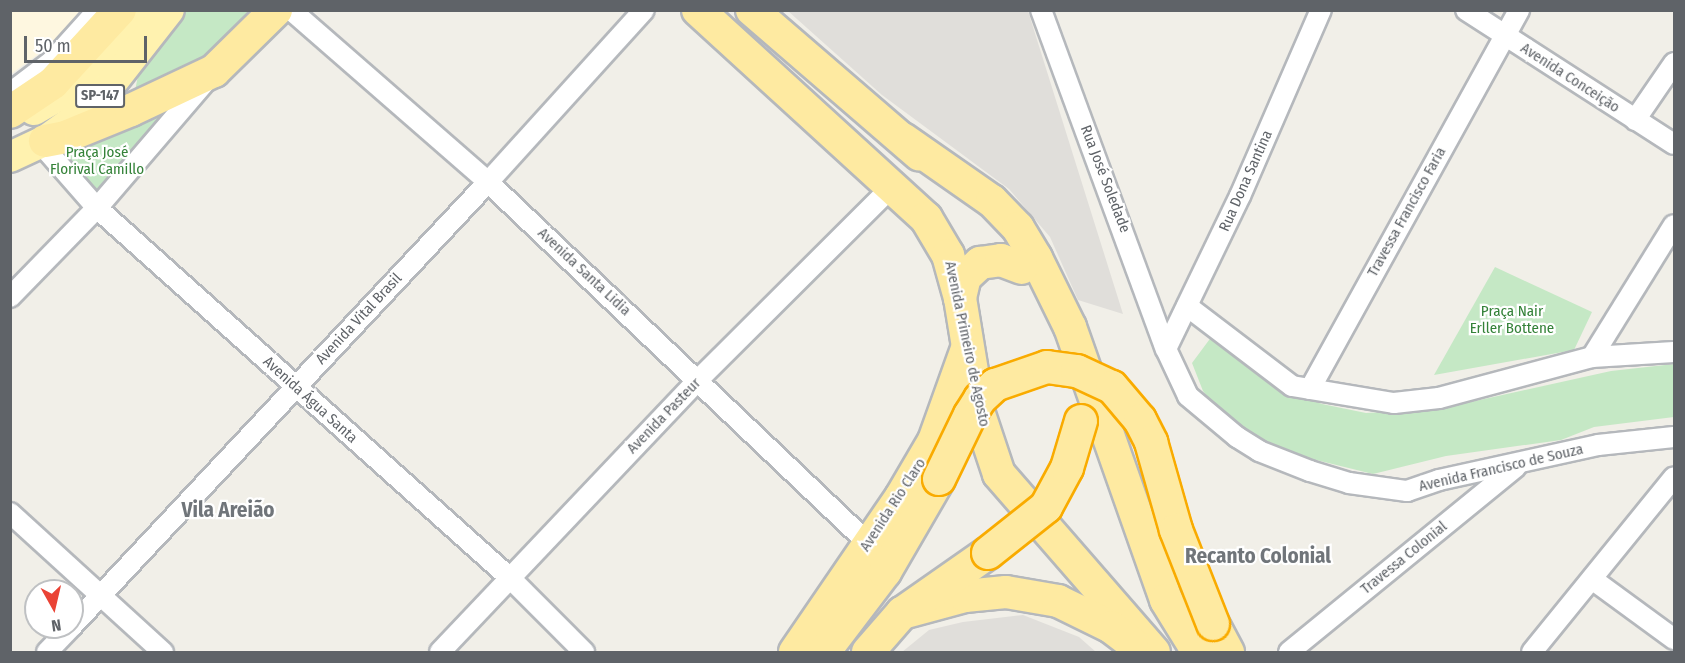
<!DOCTYPE html>
<meta charset="utf-8">
<style>
body{margin:0}
#map{position:relative;width:1685px;height:663px;overflow:hidden;background:#f1efe8;font-family:"Fira Sans Condensed",sans-serif}
div>[style]{position:absolute}
[style*='--x']{left:calc(var(--x)*1px);top:calc(var(--y)*1px);width:calc(var(--w)*1px);rotate:calc(var(--a)*1deg)}
.commercial>*{inset:0;background:#fef7e0}
.industrial>*{inset:0;background:#e0deda}
.green>*{inset:0;background:#c5e8c5}
.roads{filter:drop-shadow(2px 0 #b5b8bc) drop-shadow(-2px 0 #b5b8bc) drop-shadow(0 2px #b5b8bc) drop-shadow(0 -2px #b5b8bc)}
.minor>*{height:20px;margin:-10px;padding:0 10px;transform-origin:10px;border-radius:10px;background:#fff}
.primary>*{height:30px;margin:-15px;padding:0 15px;transform-origin:15px;border-radius:15px;background:#fff2af}
.trunk>*{height:32px;margin:-16px;padding:0 16px;transform-origin:16px;border-radius:16px;background:#feeaa1}
.bridges{filter:drop-shadow(2px 0 #f9ab00) drop-shadow(-2px 0 #f9ab00) drop-shadow(0 2px #f9ab00) drop-shadow(0 -2px #f9ab00)}
.trunk-bridge>*{height:32px;margin:-16px;padding:0 16px;transform-origin:16px;border-radius:16px;background:#feeaa1}
span{translate:-50% -50%;white-space:nowrap;text-align:center;line-height:1.15;-webkit-text-stroke:4.5px #fff;paint-order:stroke}
.shield-label span{padding:2px 4px;background:#fff;border:2px solid;border-radius:4px;-webkit-text-stroke-width:0}
.shield-label{font-size:14px;color:#5f6368;font-weight:700}
.street-label{font-size:15px;color:#5f6368}
.park-label{font-size:15px;color:#348238}
.district-label{font-size:21px;color:#70757a;font-weight:700}
.frame{position:absolute;inset:0;border:12px solid #5f6368;pointer-events:none}
.north{position:absolute;left:24px;top:579px;width:60px;height:60px;box-sizing:border-box;background:#fff;border:2px solid #bfc1c3;border-radius:50%;rotate:172deg;font-size:16px;font-weight:700;line-height:24px;text-align:center;color:#5f6368}
.north::after{content:'';display:block;margin:auto;width:21px;height:27px;background:#ea4335;clip-path:polygon(50% 0,100% 100%,50% 72%,0 100%)}
.scale{position:absolute;left:24px;top:36px;width:123px;height:27px;box-sizing:border-box;border:3px solid #5f6368;border-top:0;padding-left:8px;font-size:18px;line-height:21px;white-space:nowrap;color:#5f6368;-webkit-text-stroke:4px #fff;paint-order:stroke}
</style>
<div id="map">
<div class="commercial">
<i style="clip-path:polygon(11px 11px,82px 11px,67px 33px,11px 74px)"></i>
</div>
<div class="industrial">
<i style="clip-path:polygon(788px 11px,1028px 11px,1123px 314px,1078px 300px,1050px 237px,1009px 189px,882px 95px)"></i>
<i style="clip-path:polygon(1023px 615px,1079px 637px,1096px 652px,902px 652px,929px 630px,963px 622px)"></i>
</div>
<div class="green">
<i style="clip-path:polygon(181px 11px,276px 11px,97px 208px,55px 158px,131px 110px,138px 76px)"></i>
<i style="clip-path:polygon(1495px 267px,1592px 312px,1574px 350px,1434px 375px)"></i>
<i style="clip-path:polygon(1215px 332px,1289px 391px,1322px 404px,1366px 413px,1439px 409px,1611px 371px,1674px 364px,1674px 417px,1594px 427px,1561px 440px,1446px 456px,1373px 474px,1308px 458px,1242px 431px,1218px 410px,1203px 391px,1192px 363px)"></i>
</div>
<div class="roads">
<div class="minor">
<i style="--x:291;--y:10;--w:262;--a:41.1"></i>
<i style="--x:488;--y:182;--w:526;--a:43.54"></i>
<i style="--x:1041;--y:10;--w:361;--a:69.8"></i>
<i style="--x:1166;--y:349;--w:52;--a:64.9"></i>
<i style="--x:1188;--y:396;--w:64;--a:39.9"></i>
<i style="--x:1237;--y:437;--w:26;--a:32"></i>
<i style="--x:1259;--y:451;--w:55;--a:21.4"></i>
<i style="--x:1310;--y:471;--w:41;--a:17.1"></i>
<i style="--x:1349;--y:483;--w:59;--a:7.9"></i>
<i style="--x:1407;--y:491;--w:34;--a:-19"></i>
<i style="--x:1439;--y:480;--w:163;--a:-12.4"></i>
<i style="--x:1598;--y:445;--w:76;--a:-6"></i>
<i style="--x:1466;--y:10;--w:247;--a:32.8"></i>
<i style="--x:10;--y:93;--w:53;--a:-37.3"></i>
<i style="--x:52;--y:61;--w:69;--a:-48"></i>
<i style="--x:1635;--y:120;--w:69;--a:-55.6"></i>
<i style="--x:40;--y:143;--w:86;--a:48.8"></i>
<i style="--x:97;--y:208;--w:554;--a:41.86"></i>
<i style="--x:510;--y:578;--w:105;--a:45"></i>
<i style="--x:10;--y:297;--w:124;--a:-45.7"></i>
<i style="--x:97;--y:208;--w:167;--a:-49.4"></i>
<i style="--x:1187;--y:306;--w:132;--a:37.3"></i>
<i style="--x:1292;--y:386;--w:103;--a:9.5"></i>
<i style="--x:1394;--y:403;--w:45;--a:-6.3"></i>
<i style="--x:1439;--y:398;--w:158;--a:-15"></i>
<i style="--x:1592;--y:357;--w:82;--a:-3.5"></i>
<i style="--x:1166;--y:349;--w:170;--a:-64.2"></i>
<i style="--x:1240;--y:196;--w:203;--a:-66.5"></i>
<i style="--x:1592;--y:357;--w:155;--a:-58.2"></i>
<i style="--x:1310;--y:389;--w:433;--a:-61.1"></i>
<i style="--x:10;--y:513;--w:207;--a:42.3"></i>
<i style="--x:1592;--y:579;--w:102;--a:36.2"></i>
<i style="--x:72;--y:626;--w:608;--a:-46.86"></i>
<i style="--x:488;--y:182;--w:232;--a:-47.8"></i>
<i style="--x:47;--y:652;--w:35;--a:-46"></i>
<i style="--x:440;--y:652;--w:376;--a:-46.5"></i>
<i style="--x:699;--y:379;--w:274;--a:-44.9"></i>
<i style="--x:1289;--y:652;--w:293;--a:-39.2"></i>
<i style="--x:1532;--y:652;--w:225;--a:-50.9"></i>
</div>
<div class="primary">
<i style="--x:34;--y:110;--w:38;--a:-30"></i>
<i style="--x:67;--y:91;--w:31;--a:-40"></i>
<i style="--x:91;--y:71;--w:81;--a:-49"></i>
<i style="--x:10;--y:157;--w:38;--a:-25"></i>
<i style="--x:45;--y:141;--w:34;--a:-36"></i>
<i style="--x:73;--y:121;--w:47;--a:-43.3"></i>
<i style="--x:107;--y:89;--w:100;--a:-51.9"></i>
</div>
<div class="trunk">
<i style="--x:698;--y:10;--w:309;--a:42.4"></i>
<i style="--x:926;--y:218;--w:43;--a:59.3"></i>
<i style="--x:948;--y:255;--w:45;--a:74.4"></i>
<i style="--x:960;--y:298;--w:118;--a:80.7"></i>
<i style="--x:979;--y:414;--w:63;--a:71.6"></i>
<i style="--x:999;--y:474;--w:236;--a:49"></i>
<i style="--x:752;--y:10;--w:221;--a:40.8"></i>
<i style="--x:10;--y:112;--w:52;--a:-34"></i>
<i style="--x:53;--y:83;--w:99;--a:-47.5"></i>
<i style="--x:903;--y:139;--w:108;--a:34.9"></i>
<i style="--x:992;--y:201;--w:37;--a:46"></i>
<i style="--x:1018;--y:228;--w:35;--a:59"></i>
<i style="--x:1036;--y:258;--w:77;--a:63.8"></i>
<i style="--x:1070;--y:327;--w:289;--a:70.6"></i>
<i style="--x:1166;--y:600;--w:61;--a:58.4"></i>
<i style="--x:45;--y:141;--w:20;--a:-11"></i>
<i style="--x:65;--y:137;--w:71;--a:-22.2"></i>
<i style="--x:131;--y:110;--w:92;--a:-25.2"></i>
<i style="--x:214;--y:71;--w:87;--a:-44.5"></i>
<i style="--x:960;--y:298;--w:22;--a:-77"></i>
<i style="--x:965;--y:277;--w:21;--a:-43"></i>
<i style="--x:980;--y:263;--w:21;--a:-8"></i>
<i style="--x:1001;--y:260;--w:22;--a:21"></i>
<i style="--x:902;--y:613;--w:65;--a:-15.1"></i>
<i style="--x:965;--y:596;--w:41;--a:-5.6"></i>
<i style="--x:1006;--y:592;--w:53;--a:9.8"></i>
<i style="--x:1058;--y:601;--w:59;--a:26.1"></i>
<i style="--x:1111;--y:627;--w:26;--a:37"></i>
<i style="--x:1213;--y:624;--w:32;--a:62"></i>
<i style="--x:795;--y:652;--w:188;--a:-55.6"></i>
<i style="--x:901;--y:497;--w:65;--a:-59.5"></i>
<i style="--x:934;--y:441;--w:98;--a:-70.3"></i>
<i style="--x:824;--y:652;--w:101;--a:-52.7"></i>
<i style="--x:885;--y:572;--w:108;--a:-59.9"></i>
<i style="--x:868;--y:652;--w:52;--a:-48.9"></i>
<i style="--x:902;--y:613;--w:105;--a:-34.9"></i>
</div>
</div>
<div class="bridges">
<div class="trunk-bridge">
<i style="--x:939;--y:479;--w:71;--a:-64.2"></i>
<i style="--x:970;--y:415;--w:19;--a:-58"></i>
<i style="--x:980;--y:399;--w:21;--a:-43"></i>
<i style="--x:995;--y:385;--w:55;--a:-19.1"></i>
<i style="--x:1047;--y:367;--w:30;--a:8"></i>
<i style="--x:1077;--y:371;--w:38;--a:25"></i>
<i style="--x:1112;--y:387;--w:43;--a:49.7"></i>
<i style="--x:1140;--y:420;--w:25;--a:63"></i>
<i style="--x:1151;--y:442;--w:91;--a:74.1"></i>
<i style="--x:1176;--y:530;--w:101;--a:68.5"></i>
<i style="--x:988;--y:553;--w:74;--a:-38.4"></i>
<i style="--x:1046;--y:507;--w:44;--a:-61.7"></i>
<i style="--x:1067;--y:468;--w:49;--a:-73.4"></i>
</div>
</div>
<div class="shield-label">
<span style="left:100px;top:96px">SP-147</span>
</div>
<div class="street-label">
<span style="left:1570px;top:78px;rotate:33deg">Avenida Conceição</span>
<span style="left:1105px;top:179px;rotate:69deg">Rua José Soledade</span>
<span style="left:1246px;top:181px;rotate:-66deg">Rua Dona Santina</span>
<span style="left:1407px;top:212px;rotate:-61deg">Travessa Francisco Faria</span>
<span style="left:584px;top:272px;rotate:43deg">Avenida Santa Lidia</span>
<span style="left:359px;top:319px;rotate:-47deg">Avenida Vital Brasil</span>
<span style="left:967px;top:344px;rotate:78deg">Avenida Primeiro de Agosto</span>
<span style="left:310px;top:400px;rotate:42deg">Avenida Água Santa</span>
<span style="left:664px;top:416px;rotate:-46deg">Avenida Pasteur</span>
<span style="left:1501px;top:468px;rotate:-13deg">Avenida Francisco de Souza</span>
<span style="left:893px;top:505px;rotate:-57deg">Avenida Rio Claro</span>
<span style="left:1404px;top:558px;rotate:-39deg">Travessa Colonial</span>
</div>
<div class="park-label">
<span style="left:97px;top:161px">Praça José<br>Florival Camillo</span>
<span style="left:1512px;top:320px">Praça Nair<br>Erller Bottene</span>
</div>
<div class="district-label">
<span style="left:228px;top:510px">Vila Areião</span>
<span style="left:1258px;top:556px">Recanto Colonial</span>
</div>
<div class="frame"></div>
<div class="north">N</div>
<div class="scale">50 m</div>
</div>
